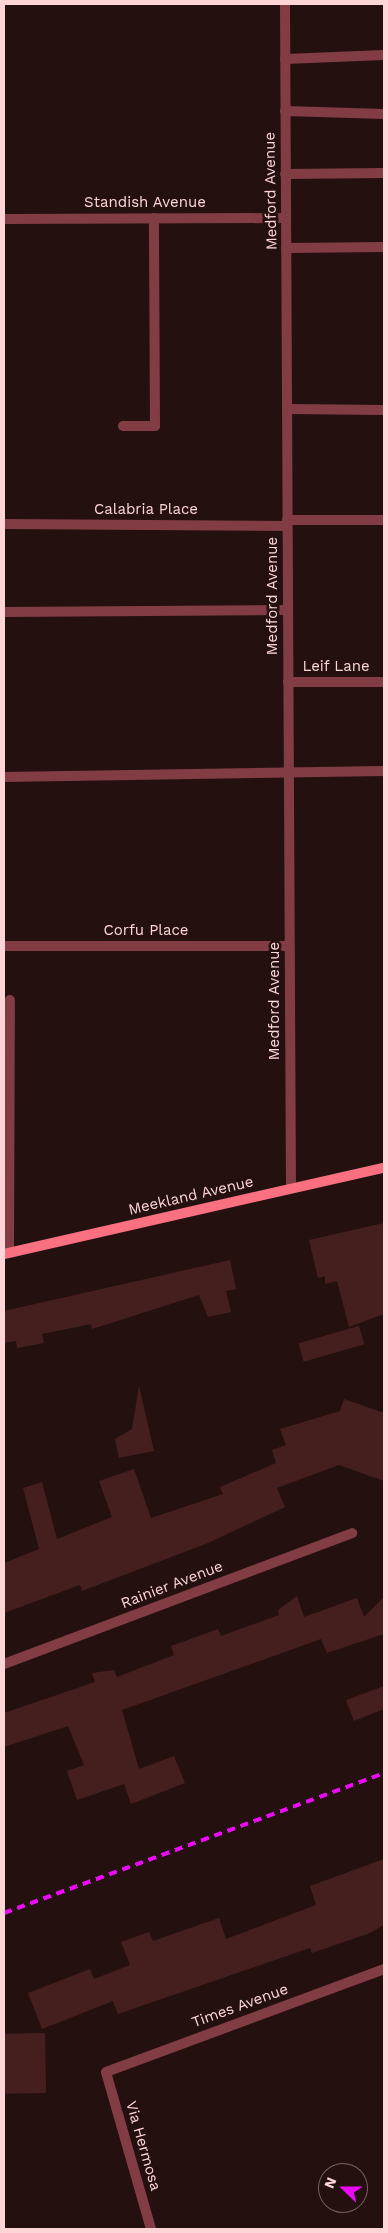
<!DOCTYPE html>
<style>
body{margin:0}
#map{position:relative;width:388px;height:2233px;overflow:hidden;background:#251010;font-family:"Work Sans",sans-serif}
div>[style]{position:absolute}
[style*='--x']{left:calc(var(--x)*1px);top:calc(var(--y)*1px);width:calc(var(--w)*1px);rotate:calc(var(--a)*1deg)}
.building>*{inset:0;background:#451f1d;transform-origin:0 0}
.service>*{height:10px;margin:-5px;padding:0 5px;transform-origin:5px;border-radius:5px;background:#823d44}
.minor>*{height:10px;margin:-5px;padding:0 5px;transform-origin:5px;border-radius:5px;background:#823d44}
.secondary>*{height:10px;margin:-5px;padding:0 5px;transform-origin:5px;border-radius:5px;background:#f97081}
.rail>*{height:4px;margin-top:-2px;transform-origin:0;background:repeating-linear-gradient(90deg,#ea0af5 0 8px,transparent 0 14px)}
span{translate:-50% -50%;white-space:nowrap;text-align:center;line-height:1.15;-webkit-text-stroke:5px #251010;paint-order:stroke}
.street-label{font-size:15px;color:#fdd5d7}
.frame{position:absolute;inset:0;border:5px solid #fdd5d7;pointer-events:none}
.north{position:absolute;left:318px;top:2163px;width:50px;height:50px;box-sizing:border-box;background:#251010;border:1px solid #7b5f60;border-radius:50%;rotate:292deg;font-size:14px;font-weight:700;line-height:20px;text-align:center;color:#fdd5d7}
.north::after{content:'';display:block;margin:auto;width:18px;height:22px;background:#ea0af5;clip-path:polygon(50% 0,100% 100%,50% 72%,0 100%)}
</style>
<div id="map">
<div class="building">
<i style="clip-path:polygon(384px 1223px,384px 1314px,349px 1327px,337px 1281px,325px 1284px,325px 1276px,318px 1278px,309px 1240px)"></i>
<i style="clip-path:polygon(230px 1260px,236px 1289px,226px 1291px,231px 1312px,208px 1317px,199px 1295px,92px 1329px,91px 1324px,42px 1334px,44px 1343px,17px 1348px,16px 1341px,4px 1343px,4px 1311px)"></i>
<i style="left:359px;top:1326px;width:19px;height:63px;rotate:74deg"></i>
<i style="clip-path:polygon(139px 1386px,154px 1451px,119px 1458px,115px 1439px,132px 1429px)"></i>
<i style="clip-path:polygon(344px 1399px,384px 1413px,384px 1481px,339px 1465px,277px 1488px,285px 1507px,208px 1543px,82px 1591px,80px 1585px,4px 1613px,4px 1563px,39px 1549px,23px 1488px,42px 1482px,57px 1539px,112px 1517px,99px 1481px,134px 1469px,151px 1518px,223px 1494px,220px 1487px,276px 1463px,272px 1450px,286px 1445px,280px 1429px,340px 1411px)"></i>
<i style="clip-path:polygon(297px 1596px,304px 1617px,357px 1598px,364px 1617px,384px 1597px,384px 1634px,327px 1653px,321px 1639px,122px 1710px,139px 1769px,174px 1756px,185px 1783px,131px 1804px,124px 1784px,77px 1800px,67px 1771px,84px 1765px,68px 1726px,4px 1747px,4px 1713px,95px 1682px,92px 1673px,114px 1670px,117px 1677px,174px 1655px,171px 1646px,199px 1636px,218px 1629px,221px 1636px,279px 1615px,278px 1610px)"></i>
<i style="clip-path:polygon(384px 1686px,384px 1709px,354px 1721px,346px 1700px)"></i>
<i style="clip-path:polygon(384px 1859px,384px 1925px,370px 1933px,312px 1953px,310px 1948px,118px 2014px,113px 2001px,42px 2029px,28px 1993px,90px 1969px,94px 1979px,130px 1965px,121px 1942px,149px 1932px,153px 1941px,219px 1918px,226px 1939px,316px 1905px,310px 1886px)"></i>
<i style="left:45px;top:2033px;width:60px;height:41px;rotate:89deg"></i>
</div>
<div class="service">
<i style="--x:285;--y:59;--w:99;--a:-2.3"></i>
<i style="--x:285;--y:111;--w:99;--a:1.7"></i>
<i style="--x:285;--y:174;--w:99;--a:-0.6"></i>
<i style="--x:288;--y:409;--w:96;--a:0.6"></i>
<i style="--x:123;--y:426;--w:32;--a:0"></i>
<i style="--x:155;--y:426;--w:208;--a:-90.3"></i>
<i style="--x:287;--y:520;--w:97;--a:0"></i>
<i style="--x:288;--y:682;--w:96;--a:0"></i>
<i style="--x:9;--y:1253;--w:253;--a:-89.8"></i>
</div>
<div class="minor">
<i style="--x:285;--y:4;--w:1184;--a:89.71"></i>
<i style="--x:4;--y:219;--w:282;--a:-0.2"></i>
<i style="--x:286;--y:248;--w:98;--a:-0.6"></i>
<i style="--x:4;--y:524;--w:283;--a:0.4"></i>
<i style="--x:4;--y:612;--w:283;--a:-0.4"></i>
<i style="--x:4;--y:777;--w:380;--a:-0.9"></i>
<i style="--x:4;--y:946;--w:285;--a:0"></i>
<i style="--x:4;--y:1664;--w:372;--a:-20.6"></i>
<i style="--x:151;--y:2229;--w:163;--a:-106"></i>
<i style="--x:106;--y:2072;--w:296;--a:-20.3"></i>
</div>
<div class="secondary">
<i style="--x:4;--y:1254;--w:390;--a:-12.8"></i>
</div>
<div class="rail">
<i style="--x:4;--y:1913;--w:405;--a:-20.2"></i>
</div>
<div class="street-label">
<span style="left:271px;top:191px;rotate:-91deg">Medford Avenue</span>
<span style="left:145px;top:203px">Standish Avenue</span>
<span style="left:146px;top:510px">Calabria Place</span>
<span style="left:273px;top:596px;rotate:-90deg">Medford Avenue</span>
<span style="left:336px;top:667px">Leif Lane</span>
<span style="left:146px;top:931px">Corfu Place</span>
<span style="left:275px;top:1001px;rotate:-90deg">Medford Avenue</span>
<span style="left:191px;top:1196px;rotate:-13deg">Meekland Avenue</span>
<span style="left:172px;top:1585px;rotate:-21deg">Rainier Avenue</span>
<span style="left:240px;top:2006px;rotate:-20deg">Times Avenue</span>
<span style="left:143px;top:2146px;rotate:74deg">Via Hermosa</span>
</div>
<div class="frame"></div>
<div class="north">N</div>
</div>
